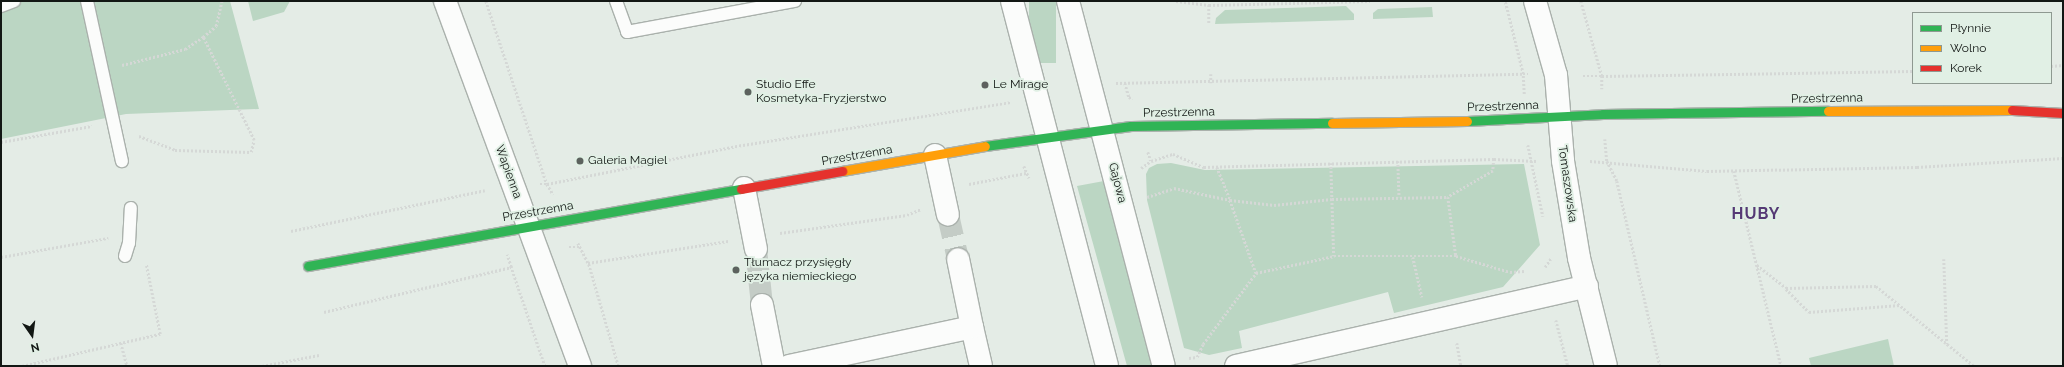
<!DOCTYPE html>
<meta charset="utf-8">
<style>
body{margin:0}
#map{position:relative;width:2064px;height:367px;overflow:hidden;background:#e4ece6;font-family:Raleway,sans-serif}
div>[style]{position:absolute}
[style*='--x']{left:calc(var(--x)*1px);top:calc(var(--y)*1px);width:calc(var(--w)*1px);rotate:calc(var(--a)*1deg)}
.green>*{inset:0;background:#bbd6c3;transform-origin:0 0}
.street-tunnel>*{height:22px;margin-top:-11px;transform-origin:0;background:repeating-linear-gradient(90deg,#c4ccc6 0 22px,transparent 0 33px)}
.path>*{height:2.5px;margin-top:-1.25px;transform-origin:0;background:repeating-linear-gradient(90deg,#d5d8d6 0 2px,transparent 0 4px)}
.roads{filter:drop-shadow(1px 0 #aab1ac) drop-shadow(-1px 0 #aab1ac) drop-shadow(0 1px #aab1ac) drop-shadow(0 -1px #aab1ac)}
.lane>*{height:12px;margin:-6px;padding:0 6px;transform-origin:6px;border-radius:6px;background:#fbfcfb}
.street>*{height:22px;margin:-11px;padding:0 11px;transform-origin:11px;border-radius:11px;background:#fbfcfb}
.fast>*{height:9px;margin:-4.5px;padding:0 4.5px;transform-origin:4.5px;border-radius:4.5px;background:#30b455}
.slow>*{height:9px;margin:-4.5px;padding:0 4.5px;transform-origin:4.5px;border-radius:4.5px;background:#ff9f0a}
.jam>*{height:9px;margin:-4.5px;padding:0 4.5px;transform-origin:4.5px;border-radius:4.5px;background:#e5322d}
.dots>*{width:11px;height:11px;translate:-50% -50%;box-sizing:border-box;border:2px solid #e1f0e5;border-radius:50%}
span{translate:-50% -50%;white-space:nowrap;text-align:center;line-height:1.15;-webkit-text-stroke:3.5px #e1f0e5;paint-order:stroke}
.poi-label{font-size:12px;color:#121714}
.left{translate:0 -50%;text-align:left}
.street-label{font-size:12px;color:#121714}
.district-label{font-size:16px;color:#553975;font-weight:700;letter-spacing:1px}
.frame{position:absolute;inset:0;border:2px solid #121714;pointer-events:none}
.legend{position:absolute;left:1912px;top:12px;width:140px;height:72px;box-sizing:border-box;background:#e1f0e5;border:1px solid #8e9991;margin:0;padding:5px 7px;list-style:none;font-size:12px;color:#121714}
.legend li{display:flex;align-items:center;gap:8px;height:20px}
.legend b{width:20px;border:1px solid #8e9991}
.north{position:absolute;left:12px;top:315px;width:40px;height:40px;-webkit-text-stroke:3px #e1f0e5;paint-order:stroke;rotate:166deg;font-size:11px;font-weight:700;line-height:16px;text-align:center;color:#121714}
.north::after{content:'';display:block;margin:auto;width:14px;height:18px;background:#121714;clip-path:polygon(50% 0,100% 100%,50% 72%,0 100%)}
</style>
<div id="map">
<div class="green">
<i style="clip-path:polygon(10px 1px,230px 1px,259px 109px,126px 114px,1px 139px,1px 4px)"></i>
<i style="clip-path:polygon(248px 1px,290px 1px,284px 12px,253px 21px)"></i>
<i style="left:1029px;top:1px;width:27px;height:62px"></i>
<i style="clip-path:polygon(1346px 6px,1354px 14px,1354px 20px,1215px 24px,1216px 18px,1225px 10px)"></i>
<i style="clip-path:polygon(1432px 7px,1433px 17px,1373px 19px,1373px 13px,1378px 9px)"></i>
<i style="clip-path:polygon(1171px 163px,1205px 170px,1524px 164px,1540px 245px,1503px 287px,1394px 313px,1388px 292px,1239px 331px,1242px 348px,1209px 355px,1184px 348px,1147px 200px,1146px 174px,1149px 168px,1157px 164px)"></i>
<i style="clip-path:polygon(1104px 181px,1118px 237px,1153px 366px,1127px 366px,1077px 186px)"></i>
<i style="clip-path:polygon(1888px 339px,1894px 366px,1811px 366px,1809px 358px)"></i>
</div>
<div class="street-tunnel">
<i style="--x:948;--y:215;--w:45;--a:77.2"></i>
<i style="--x:756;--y:249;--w:56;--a:83.9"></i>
</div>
<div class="path">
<i style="--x:486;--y:1;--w:193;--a:71.6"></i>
<i style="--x:547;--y:184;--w:200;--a:-11.3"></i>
<i style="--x:743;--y:145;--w:271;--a:-9.1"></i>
<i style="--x:1176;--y:1;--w:33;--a:7"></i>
<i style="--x:1209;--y:5;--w:161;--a:-1.4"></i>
<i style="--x:1581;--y:1;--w:78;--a:74.4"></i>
<i style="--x:1602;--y:76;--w:311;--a:-0.9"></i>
<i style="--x:1209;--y:5;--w:19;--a:90"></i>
<i style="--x:122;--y:65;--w:65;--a:-14.3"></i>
<i style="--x:185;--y:49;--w:22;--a:-34"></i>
<i style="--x:2051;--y:66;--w:12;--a:-5"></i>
<i style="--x:1211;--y:74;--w:9;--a:90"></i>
<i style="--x:1583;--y:76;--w:19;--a:0"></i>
<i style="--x:1602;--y:76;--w:13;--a:90"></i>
<i style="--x:1116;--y:83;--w:407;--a:-1.3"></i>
<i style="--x:1523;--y:74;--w:75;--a:-103.9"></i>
<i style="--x:1125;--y:83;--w:15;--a:74"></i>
<i style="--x:1129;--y:97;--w:4;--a:27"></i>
<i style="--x:1524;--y:94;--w:20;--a:-93"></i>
<i style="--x:1523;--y:74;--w:5;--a:0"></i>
<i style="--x:139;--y:136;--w:39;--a:21"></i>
<i style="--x:175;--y:150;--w:76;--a:1.5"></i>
<i style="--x:251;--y:152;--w:12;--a:-76"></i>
<i style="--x:254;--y:140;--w:115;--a:-116.3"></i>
<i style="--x:203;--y:37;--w:17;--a:-40"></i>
<i style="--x:216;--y:26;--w:26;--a:-77"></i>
<i style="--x:1605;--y:139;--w:22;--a:85"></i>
<i style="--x:1607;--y:161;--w:22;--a:63"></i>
<i style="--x:1617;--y:181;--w:190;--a:76.9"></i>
<i style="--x:1;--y:142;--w:92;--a:-10"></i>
<i style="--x:1528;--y:145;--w:73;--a:78.1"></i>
<i style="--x:1148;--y:152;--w:9;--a:72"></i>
<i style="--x:1494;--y:159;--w:12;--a:95"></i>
<i style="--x:1493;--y:171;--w:52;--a:150"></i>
<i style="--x:1448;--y:197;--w:60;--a:82.3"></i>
<i style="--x:1456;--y:256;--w:56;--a:16.5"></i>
<i style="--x:1510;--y:272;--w:14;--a:-4"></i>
<i style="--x:1398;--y:161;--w:36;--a:88"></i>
<i style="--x:1590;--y:161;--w:117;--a:4.9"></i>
<i style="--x:1707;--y:171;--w:210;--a:-1.1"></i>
<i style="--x:1917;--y:167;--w:146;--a:-3.5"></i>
<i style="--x:1331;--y:163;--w:93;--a:88.2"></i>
<i style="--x:1024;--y:166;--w:13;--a:67"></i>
<i style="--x:1217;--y:167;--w:35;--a:68"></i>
<i style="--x:1230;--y:200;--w:44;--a:6.5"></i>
<i style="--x:1274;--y:205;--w:58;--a:-5.9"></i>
<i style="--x:1332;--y:199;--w:116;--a:-1"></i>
<i style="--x:1141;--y:168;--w:12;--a:-35"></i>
<i style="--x:1151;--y:161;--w:23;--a:-18"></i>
<i style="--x:1173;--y:154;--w:34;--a:23"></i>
<i style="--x:1204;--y:167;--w:290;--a:-1.6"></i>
<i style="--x:1494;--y:159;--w:43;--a:2.7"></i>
<i style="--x:1734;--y:171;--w:201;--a:76.4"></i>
<i style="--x:540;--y:184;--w:7;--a:0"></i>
<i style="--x:547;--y:184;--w:12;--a:59"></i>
<i style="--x:969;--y:184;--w:58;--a:-10.9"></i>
<i style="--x:1147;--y:197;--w:28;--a:-18"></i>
<i style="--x:1174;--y:188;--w:57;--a:12.1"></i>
<i style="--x:1230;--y:200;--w:77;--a:70.4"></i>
<i style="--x:291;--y:231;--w:198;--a:-11.9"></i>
<i style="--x:780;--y:233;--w:128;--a:-8.1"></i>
<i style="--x:907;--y:215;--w:15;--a:-23"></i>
<i style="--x:578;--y:243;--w:22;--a:63"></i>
<i style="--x:569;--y:247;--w:11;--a:0"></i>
<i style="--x:1;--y:257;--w:109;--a:-10.1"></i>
<i style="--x:1413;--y:257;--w:41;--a:77.3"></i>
<i style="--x:1944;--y:259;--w:85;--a:88"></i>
<i style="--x:1757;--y:265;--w:37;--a:38"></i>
<i style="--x:1786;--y:288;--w:90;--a:-1.3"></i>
<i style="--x:1876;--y:286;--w:127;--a:39.2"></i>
<i style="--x:511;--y:266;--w:106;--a:71.2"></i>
<i style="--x:1545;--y:267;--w:11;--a:-56"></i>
<i style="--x:1786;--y:289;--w:33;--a:45"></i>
<i style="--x:1809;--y:312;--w:91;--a:-4.4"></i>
<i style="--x:324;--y:312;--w:192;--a:-13.5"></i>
<i style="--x:511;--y:267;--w:13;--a:-108"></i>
<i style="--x:1556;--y:320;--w:48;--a:75.4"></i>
<i style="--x:121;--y:343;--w:24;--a:75"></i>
<i style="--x:1457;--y:343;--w:23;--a:80"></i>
<i style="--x:1189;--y:358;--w:8;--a:-7"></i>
<i style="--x:1197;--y:357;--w:14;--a:-65"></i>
<i style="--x:1203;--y:344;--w:89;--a:-53.3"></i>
<i style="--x:1256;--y:273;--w:80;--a:-12.3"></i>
<i style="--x:1334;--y:256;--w:122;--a:0"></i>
<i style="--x:22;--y:366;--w:142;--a:-13.1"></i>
<i style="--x:160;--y:334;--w:71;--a:-101.3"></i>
<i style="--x:262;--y:366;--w:58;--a:-10.9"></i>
<i style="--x:618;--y:366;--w:107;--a:-106.2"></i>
<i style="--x:588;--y:263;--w:142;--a:-8.9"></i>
</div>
<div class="roads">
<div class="lane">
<i style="--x:87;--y:1;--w:164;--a:77.7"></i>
<i style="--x:616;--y:1;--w:33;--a:70"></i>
<i style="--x:627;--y:32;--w:171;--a:-10.5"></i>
<i style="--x:1;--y:6;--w:14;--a:-21"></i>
<i style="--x:125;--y:256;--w:14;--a:-73"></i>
<i style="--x:129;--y:243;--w:35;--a:-87"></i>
</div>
<div class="street">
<i style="--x:445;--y:1;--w:389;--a:69.7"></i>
<i style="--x:1012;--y:1;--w:377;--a:75.4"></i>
<i style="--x:1068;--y:1;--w:377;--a:75.3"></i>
<i style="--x:1535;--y:1;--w:77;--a:74.2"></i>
<i style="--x:1556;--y:75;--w:86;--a:85.3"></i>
<i style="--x:1563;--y:161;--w:98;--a:80.6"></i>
<i style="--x:1579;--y:258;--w:111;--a:76"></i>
<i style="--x:935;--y:155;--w:61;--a:77.8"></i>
<i style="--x:744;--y:188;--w:62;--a:78.9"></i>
<i style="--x:762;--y:305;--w:62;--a:78.9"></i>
<i style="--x:972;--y:327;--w:40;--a:77"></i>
<i style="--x:789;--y:366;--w:187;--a:-12"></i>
<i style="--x:972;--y:327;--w:69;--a:-101.6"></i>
<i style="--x:1236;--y:366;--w:360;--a:-12.8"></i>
</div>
<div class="fast">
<i style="--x:1467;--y:121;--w:136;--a:-2.9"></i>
<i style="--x:1603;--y:114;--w:225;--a:-0.8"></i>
<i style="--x:985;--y:146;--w:147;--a:-7.8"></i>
<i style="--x:1131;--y:126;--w:201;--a:-0.9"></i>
<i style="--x:308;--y:266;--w:440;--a:-10.1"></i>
</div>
<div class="slow">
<i style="--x:1828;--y:111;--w:184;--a:-0.3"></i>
<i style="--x:1332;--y:123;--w:135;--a:-0.8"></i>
<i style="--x:842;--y:171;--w:145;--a:-9.9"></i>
</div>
<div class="jam">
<i style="--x:2012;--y:110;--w:51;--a:3.4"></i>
<i style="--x:741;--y:189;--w:103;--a:-10.1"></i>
</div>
</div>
<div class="dots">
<i style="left:985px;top:85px;background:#5c625e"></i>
<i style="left:748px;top:92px;background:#5c625e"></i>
<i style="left:580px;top:161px;background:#5c625e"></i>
<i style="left:736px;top:270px;background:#5c625e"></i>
</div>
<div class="poi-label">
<span class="left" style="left:756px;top:92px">Studio Effe<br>Kosmetyka-Fryzjerstwo</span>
<span class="left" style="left:993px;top:85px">Le Mirage</span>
<span class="left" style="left:588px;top:161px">Galeria Magiel</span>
<span class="left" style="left:744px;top:270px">Tłumacz przysięgły<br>języka niemieckiego</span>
</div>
<div class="street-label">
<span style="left:1827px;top:99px;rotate:-1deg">Przestrzenna</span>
<span style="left:1503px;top:107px;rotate:-2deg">Przestrzenna</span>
<span style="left:1179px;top:113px;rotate:-1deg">Przestrzenna</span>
<span style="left:857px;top:156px;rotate:-10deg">Przestrzenna</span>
<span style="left:508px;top:172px;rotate:70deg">Wapienna</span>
<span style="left:1117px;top:183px;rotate:75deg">Gajowa</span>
<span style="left:1567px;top:184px;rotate:82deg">Tomaszowska</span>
<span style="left:538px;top:212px;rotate:-10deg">Przestrzenna</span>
</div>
<div class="district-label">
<span style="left:1756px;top:214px">HUBY</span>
</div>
<div class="frame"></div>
<ul class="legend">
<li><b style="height:5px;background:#30b455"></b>Płynnie</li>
<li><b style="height:5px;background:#ff9f0a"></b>Wolno</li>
<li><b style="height:5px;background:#e5322d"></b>Korek</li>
</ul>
<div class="north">N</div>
</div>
